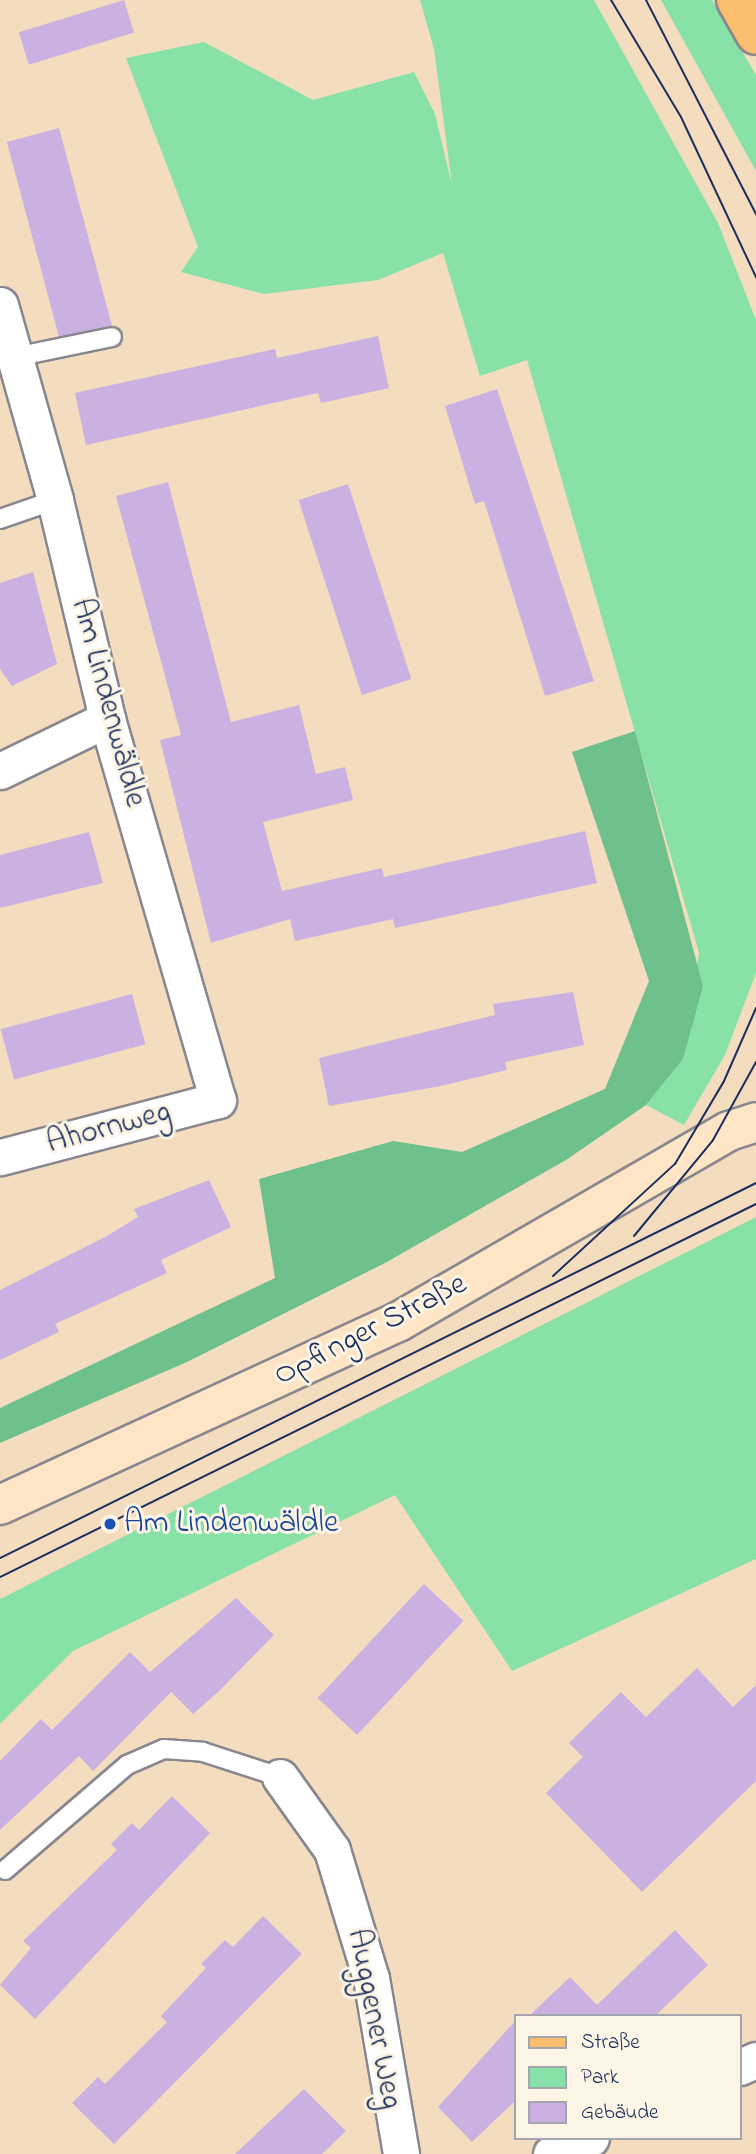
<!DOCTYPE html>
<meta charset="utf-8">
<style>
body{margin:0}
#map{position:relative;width:756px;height:2154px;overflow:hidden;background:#f4dcbf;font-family:"Indie Flower",sans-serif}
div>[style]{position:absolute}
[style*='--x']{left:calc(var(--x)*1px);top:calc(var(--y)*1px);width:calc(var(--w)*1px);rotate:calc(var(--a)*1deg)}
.green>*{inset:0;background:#88e2a7}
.forest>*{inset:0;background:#6ec08c}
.building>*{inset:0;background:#cbb1e2;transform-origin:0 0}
.roads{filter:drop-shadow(2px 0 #88868e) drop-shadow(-2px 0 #88868e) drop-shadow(0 2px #88868e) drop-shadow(0 -2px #88868e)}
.lane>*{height:18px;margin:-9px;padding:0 9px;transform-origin:9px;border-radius:9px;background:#fff}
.street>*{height:35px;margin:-17.5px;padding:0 17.5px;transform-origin:17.5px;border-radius:17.5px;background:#fff}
.secondary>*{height:38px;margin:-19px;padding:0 19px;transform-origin:19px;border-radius:19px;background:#fde5c5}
.primary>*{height:38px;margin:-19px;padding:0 19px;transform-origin:19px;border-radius:19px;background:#fbbd6e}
.tram>*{height:2px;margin:-1px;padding:0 1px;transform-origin:1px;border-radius:1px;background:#1b2f5e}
.dots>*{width:19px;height:19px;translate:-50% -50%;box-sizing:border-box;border:4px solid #fcf5e5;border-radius:50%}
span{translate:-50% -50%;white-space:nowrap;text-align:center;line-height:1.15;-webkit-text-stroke:6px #fcf5e5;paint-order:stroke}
.street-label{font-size:32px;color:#1b2f5e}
.transit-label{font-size:32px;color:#164399}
.left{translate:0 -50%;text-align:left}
.legend{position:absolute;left:514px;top:2014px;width:228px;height:126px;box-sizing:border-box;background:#fcf5e5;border:2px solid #a2a6af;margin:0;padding:9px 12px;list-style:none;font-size:21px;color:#1b2f5e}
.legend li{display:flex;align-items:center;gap:14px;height:35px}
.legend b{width:35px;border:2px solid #a2a6af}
</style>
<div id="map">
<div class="green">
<i style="clip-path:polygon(420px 0,594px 0,718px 223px,756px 320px,756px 973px,725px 1055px,684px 1125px,646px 1105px,683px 1059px,699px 953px,527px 360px,480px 376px,443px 253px,378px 280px,264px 294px,181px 272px,198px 247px,126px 58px,204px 42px,313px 100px,414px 72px,435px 114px,452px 185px,434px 49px)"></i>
<i style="clip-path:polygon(661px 0,712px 0,756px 75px,756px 171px)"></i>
<i style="clip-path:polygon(756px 1217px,756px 1559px,512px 1671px,395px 1495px,73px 1651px,0 1724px,0 1599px)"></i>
</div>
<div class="forest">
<i style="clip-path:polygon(635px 731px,703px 986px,683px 1059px,646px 1105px,566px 1160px,385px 1263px,187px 1362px,0 1443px,0 1408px,275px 1278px,259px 1179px,393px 1141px,462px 1152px,605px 1089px,649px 981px,572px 752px)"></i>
</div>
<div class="building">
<i style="left:124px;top:0;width:34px;height:110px;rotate:73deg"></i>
<i style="left:59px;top:128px;width:205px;height:54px;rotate:75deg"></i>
<i style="clip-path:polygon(378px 336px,389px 388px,321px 403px,318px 393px,86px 445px,75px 393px,275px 349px,277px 358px)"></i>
<i style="clip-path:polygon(497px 389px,594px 681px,545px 696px,484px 501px,475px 504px,445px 406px)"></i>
<i style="clip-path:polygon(168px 482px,231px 722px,299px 705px,316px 774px,345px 767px,353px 800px,263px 822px,282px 891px,382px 868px,384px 877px,585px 831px,597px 883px,395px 928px,393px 919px,295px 941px,290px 919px,211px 943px,160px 740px,181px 735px,116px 496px)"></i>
<i style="left:348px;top:484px;width:205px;height:52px;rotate:72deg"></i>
<i style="clip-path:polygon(33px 572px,57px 664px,12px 686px,0 669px,0 583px)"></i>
<i style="clip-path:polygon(89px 832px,103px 883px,0 908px,0 855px)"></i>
<i style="clip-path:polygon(573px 992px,584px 1045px,505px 1062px,507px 1070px,441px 1086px,329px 1106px,319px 1058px,495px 1015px,493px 1004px)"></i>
<i style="left:132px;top:994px;width:52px;height:136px;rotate:75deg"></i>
<i style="clip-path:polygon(209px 1180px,231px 1227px,161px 1260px,167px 1273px,55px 1324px,59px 1332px,0 1360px,0 1290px,107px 1236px,138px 1217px,134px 1209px)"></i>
<i style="left:424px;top:1584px;width:54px;height:156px;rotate:43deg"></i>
<i style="clip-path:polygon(236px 1598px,274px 1635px,218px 1692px,193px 1714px,171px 1692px,93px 1771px,79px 1756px,0 1830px,0 1761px,41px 1719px,52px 1730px,130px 1652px,150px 1672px)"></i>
<i style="clip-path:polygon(697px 1668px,733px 1707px,756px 1685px,756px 1781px,642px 1892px,546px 1793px,583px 1757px,569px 1743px,621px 1692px,646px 1717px)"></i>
<i style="clip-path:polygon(172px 1796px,210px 1833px,35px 2019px,0 1985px,31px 1948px,23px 1941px,117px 1850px,111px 1844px,132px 1823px,139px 1830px)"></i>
<i style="clip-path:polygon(263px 1916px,302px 1954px,114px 2144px,72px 2103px,98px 2077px,105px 2084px,167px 2022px,161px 2016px,206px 1968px,201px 1964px,225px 1940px,233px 1947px)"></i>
<i style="clip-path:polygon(675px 1930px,708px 1965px,655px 2016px,529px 2016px,570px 1977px,597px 2005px)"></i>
<i style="clip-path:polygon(516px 2020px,516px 2100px,472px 2142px,438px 2107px)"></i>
<i style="clip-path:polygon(304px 2089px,346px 2131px,322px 2154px,235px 2154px)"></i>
</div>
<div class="roads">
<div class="lane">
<i style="--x:10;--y:358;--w:104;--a:-11.6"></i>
<i style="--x:0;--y:519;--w:58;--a:-19.1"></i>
<i style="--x:5;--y:1870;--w:161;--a:-40.7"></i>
<i style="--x:127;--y:1765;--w:40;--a:-23.4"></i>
<i style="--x:164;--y:1749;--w:39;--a:4"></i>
<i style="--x:203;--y:1752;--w:81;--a:18"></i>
</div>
<div class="street">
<i style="--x:0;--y:305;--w:203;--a:74.2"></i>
<i style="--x:55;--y:500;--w:225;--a:76.6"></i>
<i style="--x:107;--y:719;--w:397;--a:73.8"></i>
<i style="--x:218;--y:1100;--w:225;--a:165.3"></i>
<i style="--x:0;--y:771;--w:119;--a:-25.9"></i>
<i style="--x:280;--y:1777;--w:90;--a:54.5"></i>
<i style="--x:332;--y:1850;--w:134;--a:73.1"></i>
<i style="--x:371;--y:1978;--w:179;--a:80.3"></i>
<i style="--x:740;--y:2067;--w:17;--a:-24"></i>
<i style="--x:551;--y:2154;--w:43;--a:-21.8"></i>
</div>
<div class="secondary">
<i style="--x:0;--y:1505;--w:438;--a:-24.7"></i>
<i style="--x:398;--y:1322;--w:382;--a:-30"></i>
<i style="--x:729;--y:1131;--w:28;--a:-18"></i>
</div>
<div class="primary">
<i style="--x:736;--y:0;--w:40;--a:60.3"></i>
</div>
</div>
<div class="tram">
<i style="--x:611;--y:0;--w:136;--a:59.1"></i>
<i style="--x:681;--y:117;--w:177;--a:64.9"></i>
<i style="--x:646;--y:0;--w:241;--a:62.8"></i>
<i style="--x:634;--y:1236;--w:124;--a:-50.5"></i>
<i style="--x:713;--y:1140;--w:89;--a:-61.1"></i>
<i style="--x:553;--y:1276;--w:166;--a:-42.6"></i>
<i style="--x:675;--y:1164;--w:96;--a:-59.4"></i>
<i style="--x:724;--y:1081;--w:80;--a:-66.3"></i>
<i style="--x:0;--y:1558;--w:844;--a:-26.38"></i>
<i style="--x:0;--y:1577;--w:843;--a:-26.26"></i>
</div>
<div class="dots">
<i style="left:110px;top:1524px;background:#1a4fb4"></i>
</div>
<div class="street-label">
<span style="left:107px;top:703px;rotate:75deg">Am Lindenwäldle</span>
<span style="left:109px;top:1129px;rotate:-15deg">Ahornweg</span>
<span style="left:371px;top:1331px;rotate:-27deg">Opfinger Straße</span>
<span style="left:373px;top:2019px;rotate:79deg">Auggener Weg</span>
</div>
<div class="transit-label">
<span class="left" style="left:124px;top:1524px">Am Lindenwäldle</span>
</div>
<ul class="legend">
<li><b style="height:9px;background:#fbbd6e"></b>Straße</li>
<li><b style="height:19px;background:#88e2a7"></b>Park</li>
<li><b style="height:19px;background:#cbb1e2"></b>Gebäude</li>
</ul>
</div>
